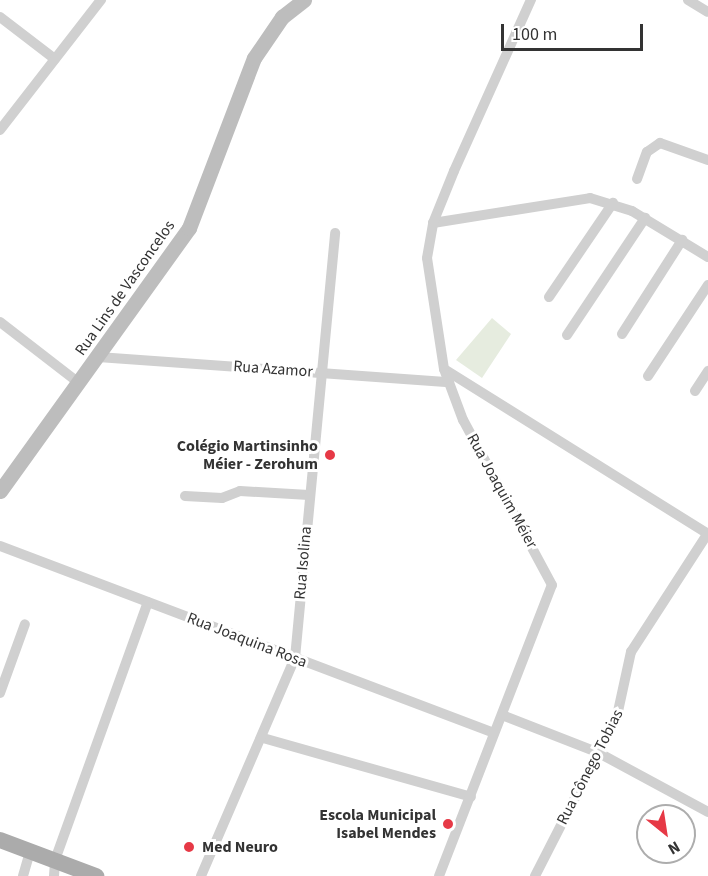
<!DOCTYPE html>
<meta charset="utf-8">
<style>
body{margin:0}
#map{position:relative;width:708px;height:876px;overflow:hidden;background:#fff;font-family:"Source Sans 3",sans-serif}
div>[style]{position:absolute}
.green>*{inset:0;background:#e6ecdf}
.street>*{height:10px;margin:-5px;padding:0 5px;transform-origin:5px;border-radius:5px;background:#d0d0d0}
.secondary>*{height:15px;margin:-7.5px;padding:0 7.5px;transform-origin:7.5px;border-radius:7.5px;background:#bdbdbd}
.primary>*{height:16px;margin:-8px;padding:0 8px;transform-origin:8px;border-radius:8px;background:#ababab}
.dots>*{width:16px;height:16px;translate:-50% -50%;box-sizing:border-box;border:3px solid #fff;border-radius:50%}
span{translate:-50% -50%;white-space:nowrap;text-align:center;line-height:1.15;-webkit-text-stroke:6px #fff;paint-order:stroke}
.street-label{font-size:16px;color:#333}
.poi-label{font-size:16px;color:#333;font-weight:700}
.right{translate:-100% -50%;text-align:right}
.left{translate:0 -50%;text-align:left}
.north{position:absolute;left:636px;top:804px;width:60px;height:60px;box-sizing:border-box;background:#fff;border:2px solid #adadad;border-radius:50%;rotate:150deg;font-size:16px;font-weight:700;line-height:24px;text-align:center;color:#333}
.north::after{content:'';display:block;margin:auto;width:21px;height:27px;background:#e63946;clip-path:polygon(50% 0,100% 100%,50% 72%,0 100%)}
.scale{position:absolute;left:501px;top:24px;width:142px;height:27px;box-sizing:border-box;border:3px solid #333;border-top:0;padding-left:8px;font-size:18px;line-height:21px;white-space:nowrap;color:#333;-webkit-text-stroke:4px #fff;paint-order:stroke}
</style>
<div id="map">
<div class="green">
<i style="clip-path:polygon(492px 318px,511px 334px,482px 378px,456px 360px)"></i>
</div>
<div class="street">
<i style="left:688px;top:0;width:23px;rotate:31deg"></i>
<i style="left:0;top:17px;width:69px;rotate:37.4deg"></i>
<i style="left:0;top:130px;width:165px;rotate:-52.2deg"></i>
<i style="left:637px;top:179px;width:29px;rotate:-70deg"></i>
<i style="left:647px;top:152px;width:16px;rotate:-35deg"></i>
<i style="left:660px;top:143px;width:51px;rotate:19.5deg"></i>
<i style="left:433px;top:223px;width:159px;rotate:-9deg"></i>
<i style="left:590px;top:198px;width:44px;rotate:17.2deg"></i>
<i style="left:632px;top:211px;width:89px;rotate:31.2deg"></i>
<i style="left:549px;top:297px;width:114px;rotate:-55.8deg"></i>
<i style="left:0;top:322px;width:100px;rotate:37.7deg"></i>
<i style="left:622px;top:334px;width:112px;rotate:-57.4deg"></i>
<i style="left:567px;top:335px;width:141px;rotate:-56.3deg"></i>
<i style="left:98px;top:357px;width:352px;rotate:4.1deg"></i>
<i style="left:444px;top:369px;width:311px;rotate:32deg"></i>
<i style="left:648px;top:376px;width:109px;rotate:-56.6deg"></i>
<i style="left:695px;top:391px;width:24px;rotate:-57deg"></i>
<i style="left:185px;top:496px;width:37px;rotate:3deg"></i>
<i style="left:222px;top:498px;width:19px;rotate:-21deg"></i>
<i style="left:240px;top:491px;width:69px;rotate:3.3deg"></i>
<i style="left:0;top:546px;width:528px;rotate:20.73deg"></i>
<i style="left:0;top:693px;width:73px;rotate:-70.1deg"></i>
<i style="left:502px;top:715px;width:102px;rotate:21.3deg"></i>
<i style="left:597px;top:752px;width:126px;rotate:28.4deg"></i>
<i style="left:263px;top:738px;width:216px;rotate:15.8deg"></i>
<i style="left:23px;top:876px;width:26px;rotate:-74deg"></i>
<i style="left:54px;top:876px;width:16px;rotate:-86deg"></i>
<i style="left:55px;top:860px;width:274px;rotate:-70.2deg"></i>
<i style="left:201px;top:876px;width:237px;rotate:-66.7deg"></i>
<i style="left:295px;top:658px;width:427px;rotate:-84.6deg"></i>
<i style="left:439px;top:876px;width:312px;rotate:-68.8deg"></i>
<i style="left:552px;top:585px;width:187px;rotate:-118.3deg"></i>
<i style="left:463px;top:420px;width:54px;rotate:-110.4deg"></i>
<i style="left:444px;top:369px;width:112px;rotate:-98.7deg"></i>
<i style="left:427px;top:258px;width:36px;rotate:-80deg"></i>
<i style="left:433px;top:223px;width:56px;rotate:-68deg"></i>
<i style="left:454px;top:171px;width:188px;rotate:-65.8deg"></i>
<i style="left:535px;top:876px;width:180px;rotate:-62.9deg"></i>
<i style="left:617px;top:716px;width:66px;rotate:-77.7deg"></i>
<i style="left:631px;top:652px;width:142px;rotate:-57.1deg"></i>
</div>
<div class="secondary">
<i style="left:0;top:491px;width:324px;rotate:-54.3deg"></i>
<i style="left:189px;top:228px;width:182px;rotate:-69.1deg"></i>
<i style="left:254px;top:58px;width:50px;rotate:-55.7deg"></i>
<i style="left:282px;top:17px;width:28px;rotate:-38deg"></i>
</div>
<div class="primary">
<i style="left:0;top:840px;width:103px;rotate:20.6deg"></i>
</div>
<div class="dots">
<i style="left:330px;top:455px;background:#e63946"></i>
<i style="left:448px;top:824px;background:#e63946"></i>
<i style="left:189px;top:847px;background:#e63946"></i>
</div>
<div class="street-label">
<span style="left:125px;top:288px;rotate:-55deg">Rua Lins de Vasconcelos</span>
<span style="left:273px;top:369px;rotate:4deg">Rua Azamor</span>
<span style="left:502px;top:491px;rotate:61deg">Rua Joaquim Méier</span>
<span style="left:303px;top:563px;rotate:-85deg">Rua Isolina</span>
<span style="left:247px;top:640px;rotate:21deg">Rua Joaquina Rosa</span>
<span style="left:590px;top:767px;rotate:-63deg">Rua Cônego Tobias</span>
</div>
<div class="poi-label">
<span class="right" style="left:318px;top:455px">Colégio Martinsinho<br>Méier - Zerohum</span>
<span class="right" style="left:436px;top:824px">Escola Municipal<br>Isabel Mendes</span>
<span class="left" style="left:202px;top:847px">Med Neuro</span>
</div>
<div class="north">N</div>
<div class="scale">100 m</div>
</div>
